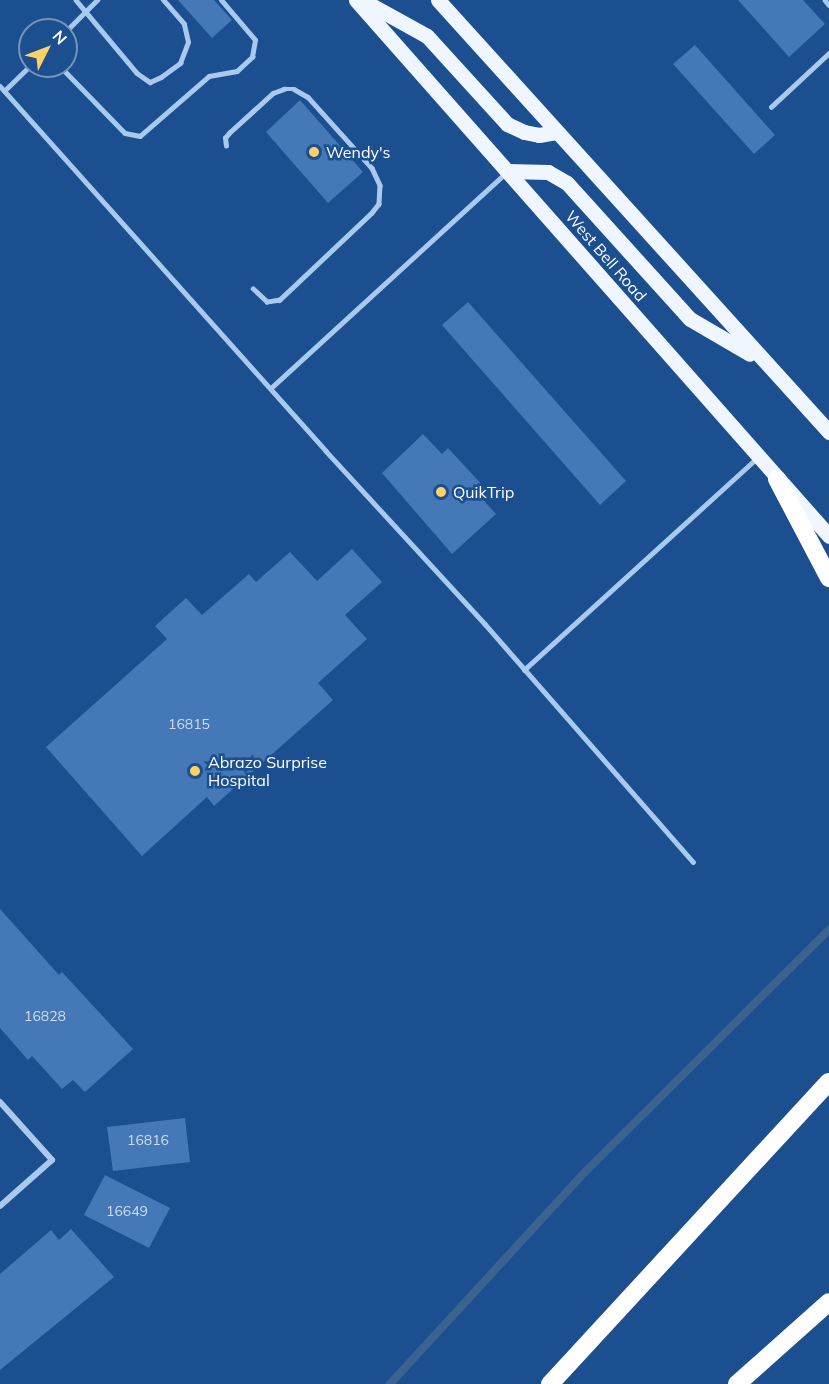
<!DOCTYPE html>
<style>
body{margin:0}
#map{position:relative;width:829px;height:1384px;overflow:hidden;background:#1b4f8f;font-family:Mulish,sans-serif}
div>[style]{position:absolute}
.stream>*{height:8px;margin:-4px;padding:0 4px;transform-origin:4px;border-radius:4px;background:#3c6290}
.building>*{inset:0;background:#4478b7}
.lane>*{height:4.5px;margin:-2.25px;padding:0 2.25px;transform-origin:2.25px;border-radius:2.25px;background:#a9c9ee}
.street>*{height:6px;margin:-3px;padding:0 3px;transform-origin:3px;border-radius:3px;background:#a9c9ee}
.primary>*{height:15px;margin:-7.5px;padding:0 7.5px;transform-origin:7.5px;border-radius:7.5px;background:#f0f6ff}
.highway>*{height:18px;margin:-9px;padding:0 9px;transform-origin:9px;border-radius:9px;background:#fff}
.dots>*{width:16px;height:16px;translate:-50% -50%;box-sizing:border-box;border:3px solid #1b4f8f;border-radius:50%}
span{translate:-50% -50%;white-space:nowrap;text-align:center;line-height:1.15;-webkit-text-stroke:5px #1b4f8f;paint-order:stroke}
.number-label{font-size:14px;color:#d0dded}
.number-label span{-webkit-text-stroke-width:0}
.poi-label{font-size:16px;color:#fff}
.left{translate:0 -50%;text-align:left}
.street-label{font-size:16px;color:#fff}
.north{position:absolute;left:18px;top:18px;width:60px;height:60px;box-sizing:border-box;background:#1b4f8f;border:2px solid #7695bc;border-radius:50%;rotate:48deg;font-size:16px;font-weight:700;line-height:24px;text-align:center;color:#fff}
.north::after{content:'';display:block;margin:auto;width:21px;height:27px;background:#ffd166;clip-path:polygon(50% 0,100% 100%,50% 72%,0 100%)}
</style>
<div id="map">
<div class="stream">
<i style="left:390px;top:1384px;width:291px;rotate:-47.4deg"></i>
<i style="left:587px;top:1170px;width:341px;rotate:-44.8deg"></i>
</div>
<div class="building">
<i style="clip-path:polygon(178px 0,214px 0,232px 20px,212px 38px)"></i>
<i style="clip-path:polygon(738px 0,803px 0,825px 24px,789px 57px)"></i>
<i style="clip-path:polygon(695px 45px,775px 135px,754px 154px,673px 64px)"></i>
<i style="clip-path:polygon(300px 100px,363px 172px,328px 203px,266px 132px)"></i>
<i style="clip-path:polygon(468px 302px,626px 481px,600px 505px,442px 325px)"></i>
<i style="clip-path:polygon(423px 434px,442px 454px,448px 448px,486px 489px,479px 495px,496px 514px,452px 554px,382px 473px)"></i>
<i style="clip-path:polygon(352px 549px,382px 582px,345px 615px,367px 639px,318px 683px,333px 700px,214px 806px,207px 797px,142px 856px,46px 747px,167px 639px,155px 626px,186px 598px,202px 615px,249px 574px,256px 582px,290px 552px,317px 581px)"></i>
<i style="clip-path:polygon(0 909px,59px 975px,62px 972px,133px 1049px,85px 1092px,73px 1080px,62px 1089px,32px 1056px,28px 1060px,0 1028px)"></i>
<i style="clip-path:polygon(185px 1118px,190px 1162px,113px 1171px,107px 1127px)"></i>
<i style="clip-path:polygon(105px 1175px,170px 1208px,149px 1248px,84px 1215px)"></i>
<i style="clip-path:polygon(71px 1229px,114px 1277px,0 1370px,0 1274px,51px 1230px,59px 1240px)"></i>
</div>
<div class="lane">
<i style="left:76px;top:0;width:95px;rotate:50.1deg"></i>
<i style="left:137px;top:73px;width:16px;rotate:35deg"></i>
<i style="left:150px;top:82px;width:12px;rotate:-24deg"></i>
<i style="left:161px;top:77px;width:24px;rotate:-36deg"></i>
<i style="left:180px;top:63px;width:22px;rotate:-69deg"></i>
<i style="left:188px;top:42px;width:18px;rotate:-103deg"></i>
<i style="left:184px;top:24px;width:32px;rotate:-131deg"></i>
<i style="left:825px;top:0;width:6px;rotate:51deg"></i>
<i style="left:66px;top:31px;width:44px;rotate:-45deg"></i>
<i style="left:60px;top:66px;width:93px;rotate:45.9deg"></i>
<i style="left:125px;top:133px;width:15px;rotate:11deg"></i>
<i style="left:140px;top:136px;width:91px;rotate:-41deg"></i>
<i style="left:209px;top:76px;width:28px;rotate:-10deg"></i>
<i style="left:237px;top:71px;width:21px;rotate:-43deg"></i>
<i style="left:252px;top:57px;width:17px;rotate:-80deg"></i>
<i style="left:255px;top:40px;width:52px;rotate:-130.4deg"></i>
<i style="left:0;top:86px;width:489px;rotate:48.2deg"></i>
<i style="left:326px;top:451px;width:235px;rotate:47.4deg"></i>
<i style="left:485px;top:624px;width:316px;rotate:48.8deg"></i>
<i style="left:4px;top:91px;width:36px;rotate:-44deg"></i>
<i style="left:771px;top:107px;width:79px;rotate:-43deg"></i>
<i style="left:226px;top:146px;width:8px;rotate:-97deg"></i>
<i style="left:225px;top:138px;width:6px;rotate:-51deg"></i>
<i style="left:229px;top:133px;width:59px;rotate:-42.3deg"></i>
<i style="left:273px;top:93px;width:12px;rotate:-20deg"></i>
<i style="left:284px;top:89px;width:10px"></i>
<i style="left:294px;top:89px;width:16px;rotate:30deg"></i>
<i style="left:308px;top:97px;width:96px;rotate:48deg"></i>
<i style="left:372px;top:168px;width:19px;rotate:65deg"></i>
<i style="left:380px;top:185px;width:19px;rotate:93deg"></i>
<i style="left:379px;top:204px;width:11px;rotate:128deg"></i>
<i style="left:372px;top:213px;width:127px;rotate:136.6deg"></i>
<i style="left:280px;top:300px;width:13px;rotate:171deg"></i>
<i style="left:267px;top:302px;width:19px;rotate:-137deg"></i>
<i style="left:271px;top:388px;width:319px;rotate:-42.5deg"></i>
<i style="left:524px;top:670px;width:314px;rotate:-42.3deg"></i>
</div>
<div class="street">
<i style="left:0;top:1102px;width:78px;rotate:48.1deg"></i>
<i style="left:52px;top:1160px;width:69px;rotate:138.5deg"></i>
</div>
<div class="primary">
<i style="left:356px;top:0;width:715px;rotate:48.57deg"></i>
<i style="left:362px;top:0;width:74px;rotate:29deg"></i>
<i style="left:427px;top:36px;width:119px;rotate:47.7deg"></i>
<i style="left:507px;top:124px;width:19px;rotate:25deg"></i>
<i style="left:524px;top:132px;width:15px;rotate:11deg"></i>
<i style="left:539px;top:135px;width:17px;rotate:-10deg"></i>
<i style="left:438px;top:0;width:583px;rotate:47.85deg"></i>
<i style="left:508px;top:171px;width:40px;rotate:1.4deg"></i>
<i style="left:548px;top:172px;width:22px;rotate:30deg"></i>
<i style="left:567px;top:183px;width:183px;rotate:47.9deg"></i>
<i style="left:690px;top:319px;width:69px;rotate:30.3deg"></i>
</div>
<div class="highway">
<i style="left:777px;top:479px;width:112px;rotate:62.3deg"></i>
<i style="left:550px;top:1384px;width:411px;rotate:-47.3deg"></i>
<i style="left:737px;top:1384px;width:123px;rotate:-41.7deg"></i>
</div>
<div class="dots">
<i style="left:314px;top:152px;background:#ffd166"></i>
<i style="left:441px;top:492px;background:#ffd166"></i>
<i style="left:195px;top:771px;background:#ffd166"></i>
</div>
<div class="number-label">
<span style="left:189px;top:724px">16815</span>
<span style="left:45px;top:1016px">16828</span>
<span style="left:148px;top:1140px">16816</span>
<span style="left:127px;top:1211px">16649</span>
</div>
<div class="poi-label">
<span class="left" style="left:326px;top:152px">Wendy's</span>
<span class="left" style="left:453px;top:492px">QuikTrip</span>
<span class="left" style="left:208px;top:771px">Abrazo Surprise<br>Hospital</span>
</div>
<div class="street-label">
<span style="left:606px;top:256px;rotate:49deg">West Bell Road</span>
</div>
<div class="north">N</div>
</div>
